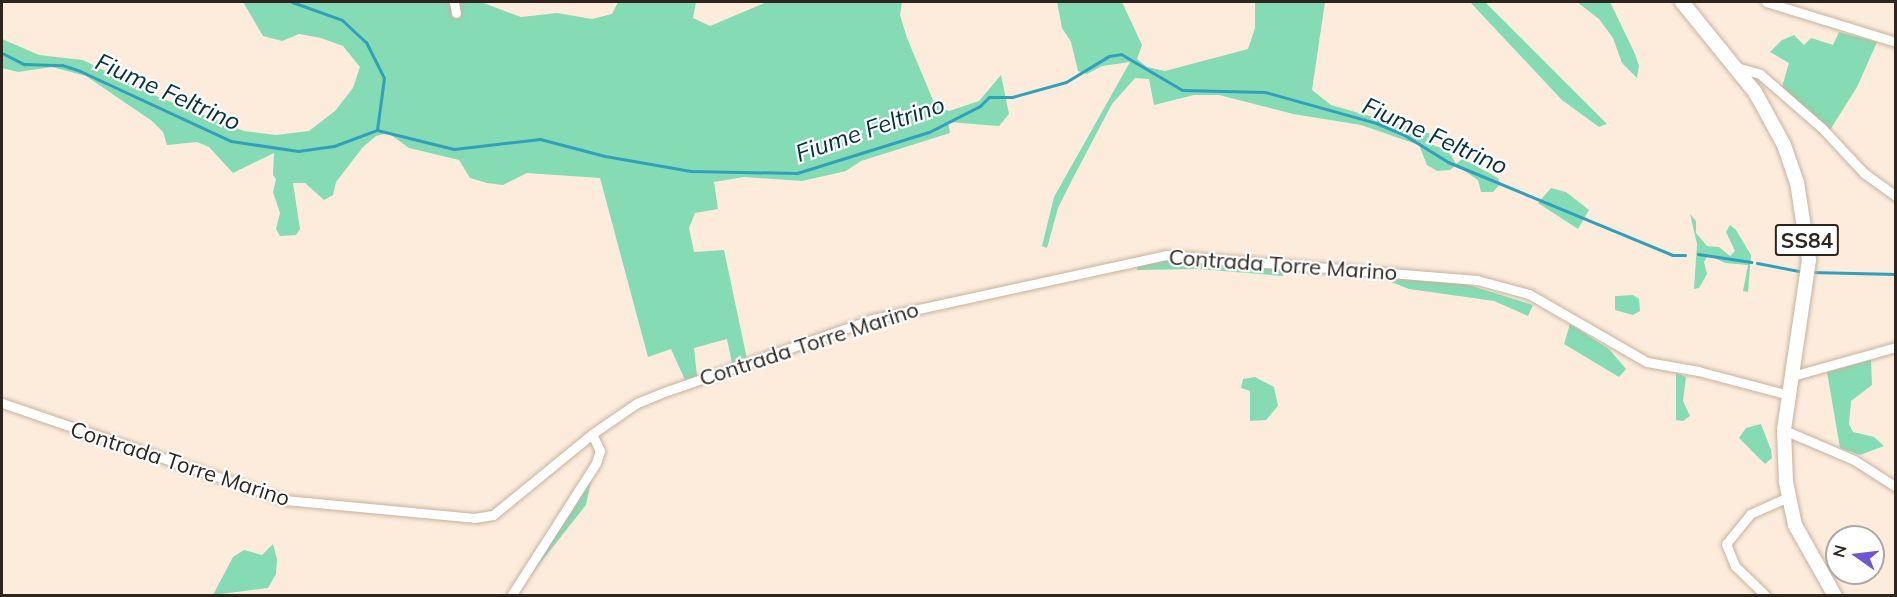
<!DOCTYPE html>
<style>
body{margin:0}
#map{position:relative;width:1897px;height:597px;overflow:hidden;background:#fdecdc;font-family:Mulish,sans-serif}
div>[style]{position:absolute}
.green>*{inset:0;background:#85dbb3}
.stream>*{height:3px;margin:-1.5px;padding:0 1.5px;transform-origin:1.5px;border-radius:1.5px;background:#30a0bd}
.roads{filter:drop-shadow(0 0 2px #c5b29e) drop-shadow(0 0 2px #c5b29e)}
.minor>*{height:9px;margin:-4.5px;padding:0 4.5px;transform-origin:4.5px;border-radius:4.5px;background:#fff}
.primary>*{height:14px;margin:-7px;padding:0 7px;transform-origin:7px;border-radius:7px;background:#fff}
span{translate:-50% -50%;white-space:nowrap;text-align:center;line-height:1.15;-webkit-text-stroke:4.5px #fff;paint-order:stroke}
.shield-label span{padding:2px 4px;background:#fff;border:2px solid;border-radius:4px;-webkit-text-stroke-width:0}
.shield-label{font-size:21px;color:#2e261e;font-weight:700}
.street-label{font-size:22px;color:#2e261e}
.water-label{font-size:24px;color:#00313d;font-style:italic}
.frame{position:absolute;inset:0;border:3px solid #2e261e;pointer-events:none}
.north{position:absolute;left:1825px;top:525px;width:60px;height:60px;box-sizing:border-box;background:#fff;border:2px solid #aba8a5;border-radius:50%;rotate:284deg;font-size:16px;font-weight:700;line-height:24px;text-align:center;color:#2e261e}
.north::after{content:'';display:block;margin:auto;width:21px;height:27px;background:#6f57d1;clip-path:polygon(50% 0,100% 100%,50% 72%,0 100%)}
</style>
<div id="map">
<div class="green">
<i style="clip-path:polygon(243px 2px,481px 2px,521px 17px,557px 13px,592px 19px,612px 14px,618px 2px,696px 2px,693px 18px,710px 26px,767px 2px,902px 2px,900px 15px,907px 38px,935px 105px,949px 111px,979px 101px,1001px 75px,1009px 114px,999px 126px,948px 122px,950px 133px,861px 161px,846px 171px,802px 181px,744px 177px,714px 182px,718px 209px,695px 213px,689px 228px,694px 252px,724px 250px,747px 359px,732px 363px,727px 339px,694px 348px,697px 376px,685px 380px,671px 349px,648px 357px,600px 178px,527px 173px,503px 185px,487px 183px,470px 178px,459px 160px,409px 148px,388px 133px,376px 136px,363px 147px,336px 182px,333px 195px,324px 200px,305px 183px,293px 183px,300px 229px,296px 235px,280px 236px,276px 229px,280px 213px,273px 192px,276px 179px,273px 175px,274px 153px,233px 173px,209px 147px,197px 142px,167px 145px,163px 132px,152px 121px,86px 76px,52px 67px,18px 72px,2px 68px,2px 39px,39px 55px,83px 60px,151px 94px,244px 131px,276px 135px,309px 131px,335px 111px,353px 88px,360px 67px,343px 46px,321px 38px,299px 34px,282px 41px,263px 36px)"></i>
<i style="clip-path:polygon(1057px 2px,1122px 2px,1142px 45px,1137px 59px,1147px 67px,1165px 71px,1248px 49px,1255px 28px,1255px 2px,1325px 2px,1312px 90px,1331px 105px,1429px 133px,1430px 144px,1449px 151px,1456px 164px,1462px 159px,1467px 161px,1498px 178px,1500px 184px,1493px 192px,1481px 192px,1478px 180px,1456px 165px,1450px 170px,1437px 171px,1427px 165px,1419px 145px,1361px 125px,1293px 114px,1219px 95px,1194px 95px,1154px 105px,1149px 79px,1135px 78px,1112px 104px,1073px 178px,1058px 208px,1047px 248px,1042px 246px,1054px 197px,1130px 62px,1102px 66px,1087px 74px,1078px 71px,1071px 42px,1062px 28px)"></i>
<i style="clip-path:polygon(1470px 2px,1485px 2px,1607px 124px,1599px 127px,1562px 100px)"></i>
<i style="clip-path:polygon(1577px 2px,1610px 2px,1635px 54px,1639px 66px,1637px 78px,1622px 63px,1613px 38px,1599px 19px)"></i>
<i style="clip-path:polygon(1839px 32px,1877px 42px,1857px 87px,1830px 130px,1782px 87px,1789px 63px,1770px 52px,1782px 40px,1794px 35px,1804px 45px,1811px 38px,1833px 45px)"></i>
<i style="clip-path:polygon(1551px 188px,1566px 192px,1589px 210px,1578px 229px,1538px 203px)"></i>
<i style="clip-path:polygon(1690px 214px,1696px 221px,1696px 233px,1707px 246px,1719px 247px,1730px 256px,1735px 251px,1726px 232px,1730px 225px,1736px 230px,1751px 255px,1748px 292px,1743px 291px,1748px 265px,1725px 263px,1708px 255px,1704px 262px,1707px 274px,1699px 288px,1694px 289px,1697px 244px)"></i>
<i style="clip-path:polygon(1168px 259px,1281px 266px,1283px 276px,1197px 269px,1137px 270px,1138px 263px)"></i>
<i style="clip-path:polygon(1376px 276px,1459px 282px,1533px 305px,1528px 316px,1494px 301px,1409px 289px)"></i>
<i style="clip-path:polygon(1633px 295px,1639px 299px,1640px 311px,1633px 315px,1615px 310px,1615px 296px)"></i>
<i style="clip-path:polygon(1570px 324px,1609px 349px,1626px 369px,1619px 377px,1564px 344px)"></i>
<i style="clip-path:polygon(1871px 360px,1872px 385px,1851px 401px,1849px 424px,1853px 432px,1874px 437px,1884px 446px,1860px 455px,1840px 448px,1827px 372px)"></i>
<i style="clip-path:polygon(1676px 373px,1686px 377px,1683px 401px,1690px 416px,1683px 421px,1676px 420px)"></i>
<i style="clip-path:polygon(1255px 377px,1274px 387px,1278px 406px,1266px 420px,1250px 421px,1250px 391px,1241px 388px,1243px 379px)"></i>
<i style="clip-path:polygon(1761px 424px,1771px 450px,1772px 458px,1765px 464px,1739px 438px,1746px 428px)"></i>
<i style="clip-path:polygon(593px 472px,586px 505px,514px 596px)"></i>
<i style="clip-path:polygon(273px 544px,277px 559px,276px 574px,268px 588px,213px 595px,233px 557px,244px 550px,262px 555px)"></i>
</div>
<div class="stream">
<i style="left:292px;top:2px;width:53px;rotate:19.8deg"></i>
<i style="left:342px;top:20px;width:33px;rotate:43deg"></i>
<i style="left:366px;top:42px;width:40px;rotate:63.4deg"></i>
<i style="left:384px;top:78px;width:52px;rotate:97.7deg"></i>
<i style="left:2px;top:53px;width:25px;rotate:27deg"></i>
<i style="left:24px;top:64px;width:38px;rotate:2deg"></i>
<i style="left:62px;top:65px;width:19px;rotate:18deg"></i>
<i style="left:80px;top:71px;width:166px;rotate:24.9deg"></i>
<i style="left:231px;top:141px;width:68px;rotate:8.5deg"></i>
<i style="left:298px;top:151px;width:36px;rotate:-8deg"></i>
<i style="left:334px;top:146px;width:46px;rotate:-20.4deg"></i>
<i style="left:377px;top:130px;width:79px;rotate:13.9deg"></i>
<i style="left:454px;top:149px;width:87px;rotate:-6.6deg"></i>
<i style="left:540px;top:139px;width:67px;rotate:14.7deg"></i>
<i style="left:605px;top:156px;width:87px;rotate:9.9deg"></i>
<i style="left:691px;top:171px;width:106px;rotate:1.1deg"></i>
<i style="left:797px;top:173px;width:138px;rotate:-17.3deg"></i>
<i style="left:929px;top:132px;width:57px;rotate:-27deg"></i>
<i style="left:980px;top:106px;width:13px;rotate:-45deg"></i>
<i style="left:989px;top:97px;width:23px"></i>
<i style="left:1012px;top:97px;width:56px;rotate:-15.5deg"></i>
<i style="left:1066px;top:82px;width:50px;rotate:-31.2deg"></i>
<i style="left:1109px;top:56px;width:12px;rotate:-9deg"></i>
<i style="left:1121px;top:54px;width:71px;rotate:30.5deg"></i>
<i style="left:1182px;top:90px;width:83px;rotate:1.4deg"></i>
<i style="left:1265px;top:92px;width:115px;rotate:15.6deg"></i>
<i style="left:1376px;top:123px;width:33px;rotate:23deg"></i>
<i style="left:1406px;top:136px;width:49px;rotate:31.8deg"></i>
<i style="left:1448px;top:162px;width:243px;rotate:22.5deg"></i>
<i style="left:1673px;top:255px;width:12px"></i>
<i style="left:1698px;top:254px;width:54px;rotate:8.6deg"></i>
<i style="left:1757px;top:263px;width:48px;rotate:10.8deg"></i>
<i style="left:1810px;top:272px;width:86px;rotate:1.3deg"></i>
</div>
<div class="roads">
<div class="minor">
<i style="left:454px;top:2px;width:11px;rotate:80deg"></i>
<i style="left:1766px;top:2px;width:136px;rotate:17.1deg"></i>
<i style="left:1736px;top:67px;width:25px;rotate:16deg"></i>
<i style="left:1760px;top:74px;width:82px;rotate:41.1deg"></i>
<i style="left:1822px;top:128px;width:62px;rotate:47deg"></i>
<i style="left:1864px;top:173px;width:39px;rotate:36deg"></i>
<i style="left:1792px;top:376px;width:108px;rotate:-15.6deg"></i>
<i style="left:2px;top:403px;width:299px;rotate:18.9deg"></i>
<i style="left:285px;top:500px;width:190px;rotate:5.4deg"></i>
<i style="left:474px;top:518px;width:19px;rotate:-9deg"></i>
<i style="left:493px;top:515px;width:128px;rotate:-39.3deg"></i>
<i style="left:592px;top:434px;width:55px;rotate:-34.6deg"></i>
<i style="left:637px;top:403px;width:35px;rotate:-22deg"></i>
<i style="left:670px;top:390px;width:215px;rotate:-19.3deg"></i>
<i style="left:873px;top:319px;width:300px;rotate:-12.3deg"></i>
<i style="left:1166px;top:255px;width:312px;rotate:4.6deg"></i>
<i style="left:1477px;top:280px;width:54px;rotate:15.1deg"></i>
<i style="left:1529px;top:294px;width:136px;rotate:30deg"></i>
<i style="left:1647px;top:362px;width:52px;rotate:10deg"></i>
<i style="left:1698px;top:371px;width:94px;rotate:14.8deg"></i>
<i style="left:1784px;top:430px;width:76px;rotate:23.2deg"></i>
<i style="left:1854px;top:460px;width:50px;rotate:32.7deg"></i>
<i style="left:511px;top:596px;width:158px;rotate:-57.4deg"></i>
<i style="left:596px;top:463px;width:13px;rotate:-72deg"></i>
<i style="left:600px;top:451px;width:19px;rotate:-115deg"></i>
<i style="left:1766px;top:596px;width:43px;rotate:-135.9deg"></i>
<i style="left:1735px;top:566px;width:24px;rotate:-112deg"></i>
<i style="left:1726px;top:544px;width:38px;rotate:-51deg"></i>
<i style="left:1750px;top:514px;width:42px;rotate:-24.1deg"></i>
</div>
<div class="primary">
<i style="left:1682px;top:2px;width:116px;rotate:51deg"></i>
<i style="left:1755px;top:92px;width:60px;rotate:61.3deg"></i>
<i style="left:1784px;top:145px;width:39px;rotate:71deg"></i>
<i style="left:1797px;top:182px;width:79px;rotate:81.3deg"></i>
<i style="left:1809px;top:260px;width:172px;rotate:98.4deg"></i>
<i style="left:1784px;top:430px;width:52px;rotate:87.8deg"></i>
<i style="left:1786px;top:482px;width:44px;rotate:78.2deg"></i>
<i style="left:1795px;top:525px;width:81px;rotate:60.6deg"></i>
</div>
</div>
<div class="shield-label">
<span style="left:1807px;top:240px">SS84</span>
</div>
<div class="street-label">
<span style="left:1283px;top:265px;rotate:4deg">Contrada Torre Marino</span>
<span style="left:809px;top:344px;rotate:-18deg">Contrada Torre Marino</span>
<span style="left:180px;top:464px;rotate:18deg">Contrada Torre Marino</span>
</div>
<div class="water-label">
<span style="left:168px;top:92px;rotate:24deg">Fiume Feltrino</span>
<span style="left:870px;top:129px;rotate:-19deg">Fiume Feltrino</span>
<span style="left:1435px;top:136px;rotate:24deg">Fiume Feltrino</span>
</div>
<div class="frame"></div>
<div class="north">N</div>
</div>
